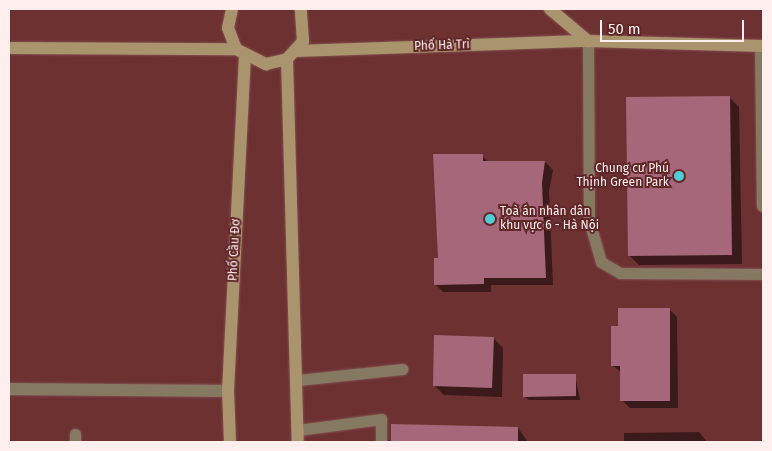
<!DOCTYPE html>
<meta charset="utf-8">
<style>
body{margin:0}
#map{position:relative;width:772px;height:451px;overflow:hidden;background:#6d3132;font-family:"Fira Sans",sans-serif}
div>[style]{position:absolute}
.shadow>*{inset:0;background:#0007}
.building>*{inset:0;background:#a7677a}
.roads{filter:drop-shadow(0 0 1px #844f50) drop-shadow(0 0 1px #844f50)}
.lane>*{height:11px;margin:-5.5px;padding:0 5.5px;transform-origin:5.5px;border-radius:5.5px;background:#867961}
.street>*{height:12px;margin:-6px;padding:0 6px;transform-origin:6px;border-radius:6px;background:#867961}
.secondary>*{height:12px;margin:-6px;padding:0 6px;transform-origin:6px;border-radius:6px;background:#aa946e}
.dots>*{width:14px;height:14px;translate:-50% -50%;box-sizing:border-box;border:2px solid #612728;border-radius:50%}
span{translate:-50% -50%;white-space:nowrap;text-align:center;line-height:1.15;-webkit-text-stroke:4px #612728;paint-order:stroke}
.street-label{font-size:12px;color:#feefee}
.poi-label{font-size:12px;color:#feefee}
.right{translate:-100% -50%;text-align:right}
.left{translate:0 -50%;text-align:left}
.frame{position:absolute;inset:0;border:10px solid #feefee;pointer-events:none}
.scale{position:absolute;left:600px;top:20px;width:144px;height:22px;box-sizing:border-box;border:2px solid #feefee;border-top:0;padding-left:6px;font-size:15px;line-height:18px;white-space:nowrap;color:#feefee;-webkit-text-stroke:4px #612728;paint-order:stroke}
</style>
<div id="map">
<div class="shadow">
<i style="clip-path:polygon(729px 97px,739px 107px,742px 264px,639px 265px,629px 255px)"></i>
<i style="clip-path:polygon(482px 156px,489px 162px,545px 162px,553px 170px,549px 191px,553px 285px,491px 285px,491px 292px,443px 292px,435px 284px,439px 260px)"></i>
<i style="clip-path:polygon(669px 309px,677px 317px,678px 408px,630px 408px,622px 400px,622px 373px,612px 365px,619px 327px)"></i>
<i style="clip-path:polygon(493px 338px,503px 348px,502px 397px,444px 395px,434px 385px)"></i>
<i style="clip-path:polygon(575px 375px,580px 400px,529px 400px,524px 396px)"></i>
<i style="clip-path:polygon(392px 425px,518px 428px,528px 442px,392px 442px)"></i>
<i style="clip-path:polygon(699px 432px,707px 442px,624px 442px,624px 433px)"></i>
</div>
<div class="building">
<i style="clip-path:polygon(730px 96px,732px 255px,628px 256px,626px 97px)"></i>
<i style="clip-path:polygon(433px 154px,483px 154px,483px 161px,545px 161px,542px 183px,546px 278px,484px 278px,484px 284px,434px 285px,434px 258px,438px 258px)"></i>
<i style="clip-path:polygon(618px 308px,670px 308px,670px 401px,620px 401px,620px 366px,611px 366px,611px 326px,618px 326px)"></i>
<i style="clip-path:polygon(434px 335px,494px 337px,492px 388px,433px 386px)"></i>
<i style="clip-path:polygon(523px 374px,576px 374px,576px 396px,523px 397px)"></i>
<i style="clip-path:polygon(391px 424px,518px 427px,518px 442px,391px 442px)"></i>
</div>
<div class="roads">
<div class="lane">
<i style="left:588px;top:41px;width:179px;rotate:89.7deg"></i>
<i style="left:589px;top:220px;width:44px;rotate:74.1deg"></i>
<i style="left:601px;top:262px;width:22px;rotate:30deg"></i>
<i style="left:620px;top:273px;width:143px;rotate:0.4deg"></i>
<i style="left:298px;top:380px;width:105px;rotate:-6deg"></i>
<i style="left:298px;top:430px;width:84px;rotate:-7.5deg"></i>
<i style="left:381px;top:419px;width:23px;rotate:90deg"></i>
<i style="left:75px;top:442px;width:8px;rotate:-90deg"></i>
</div>
<div class="street">
<i style="left:761px;top:46px;width:160px;rotate:89.3deg"></i>
<i style="left:9px;top:389px;width:219px;rotate:0.5deg"></i>
</div>
<div class="secondary">
<i style="left:232px;top:9px;width:19px;rotate:102deg"></i>
<i style="left:228px;top:28px;width:22px;rotate:69deg"></i>
<i style="left:236px;top:49px;width:34px;rotate:27deg"></i>
<i style="left:266px;top:64px;width:22px;rotate:-13deg"></i>
<i style="left:287px;top:59px;width:24px;rotate:-48deg"></i>
<i style="left:303px;top:41px;width:32px;rotate:-94deg"></i>
<i style="left:550px;top:9px;width:50px;rotate:40.1deg"></i>
<i style="left:9px;top:48px;width:227px;rotate:0.3deg"></i>
<i style="left:296px;top:51px;width:292px;rotate:-2deg"></i>
<i style="left:588px;top:41px;width:175px;rotate:1.6deg"></i>
<i style="left:287px;top:59px;width:383px;rotate:88.4deg"></i>
<i style="left:230px;top:442px;width:51px;rotate:-92.2deg"></i>
<i style="left:228px;top:391px;width:334px;rotate:-87.1deg"></i>
</div>
</div>
<div class="dots">
<i style="left:679px;top:176px;background:#51ccd4"></i>
<i style="left:490px;top:219px;background:#51ccd4"></i>
</div>
<div class="street-label">
<span style="left:442px;top:46px;rotate:-2deg">Phố Hà Trì</span>
<span style="left:235px;top:250px;rotate:-87deg">Phố Cầu Đơ</span>
</div>
<div class="poi-label">
<span class="right" style="left:669px;top:176px">Chung cư Phú<br>Thịnh Green Park</span>
<span class="left" style="left:500px;top:219px">Toà án nhân dân<br>khu vực 6 - Hà Nội</span>
</div>
<div class="frame"></div>
<div class="scale">50 m</div>
</div>
